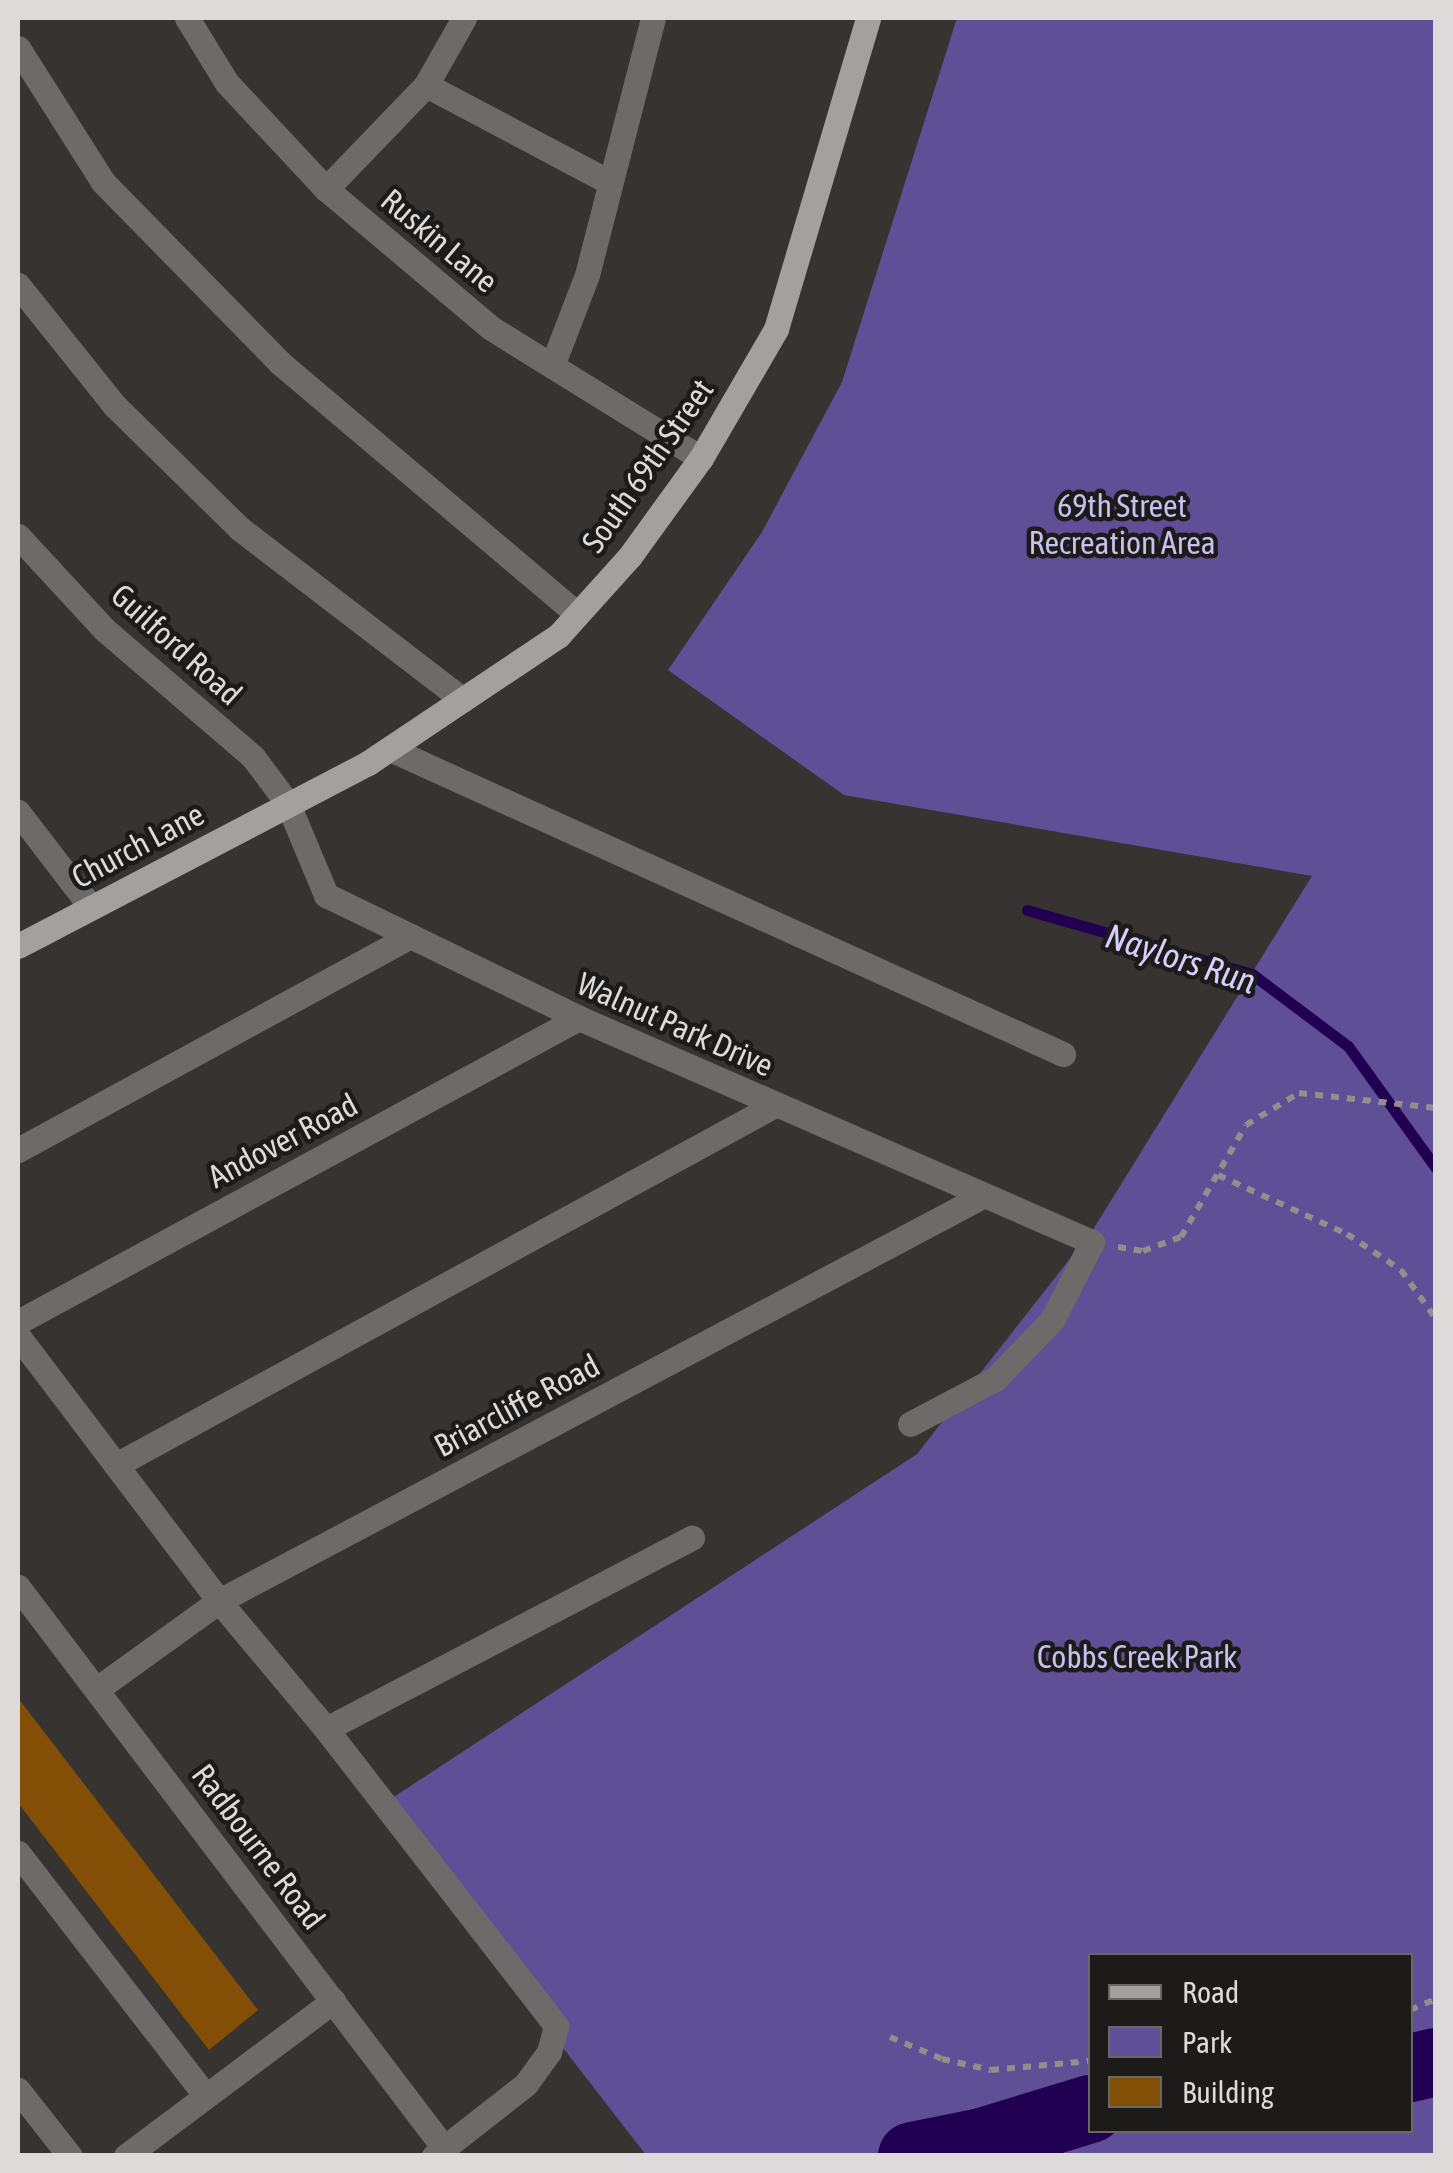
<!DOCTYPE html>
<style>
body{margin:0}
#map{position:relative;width:1453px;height:2173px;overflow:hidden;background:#363331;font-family:"Asap Condensed",sans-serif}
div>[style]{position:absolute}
.green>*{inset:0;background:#5f4f97}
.stream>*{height:11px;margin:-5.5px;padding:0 5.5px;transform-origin:5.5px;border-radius:5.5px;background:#210051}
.river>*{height:68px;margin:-34px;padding:0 34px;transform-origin:34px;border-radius:34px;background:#210051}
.building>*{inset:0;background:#834f06}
.path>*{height:6px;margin-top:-3px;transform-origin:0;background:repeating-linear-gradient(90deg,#918e8c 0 8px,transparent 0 16px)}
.minor>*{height:25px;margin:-12.5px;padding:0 12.5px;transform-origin:12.5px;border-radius:12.5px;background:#6c6b6a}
.major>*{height:25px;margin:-12.5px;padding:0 12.5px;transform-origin:12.5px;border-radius:12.5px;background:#a3a19e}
span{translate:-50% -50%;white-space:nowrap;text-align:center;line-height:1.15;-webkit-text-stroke:9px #1c1b1a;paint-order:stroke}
.street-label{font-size:32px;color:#dddbd9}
.park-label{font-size:32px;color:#c6c0ee}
.water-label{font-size:35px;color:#d6cffe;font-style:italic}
.frame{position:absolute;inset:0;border:20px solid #dddbd9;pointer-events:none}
.legend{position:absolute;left:1088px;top:1953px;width:325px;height:180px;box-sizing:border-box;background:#1c1b1a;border:2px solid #696866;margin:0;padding:12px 18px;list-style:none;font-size:30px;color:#dddbd9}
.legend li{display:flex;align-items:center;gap:20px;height:50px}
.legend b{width:50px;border:2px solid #696866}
</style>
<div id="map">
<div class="green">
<i style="clip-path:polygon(evenodd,957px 18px,1435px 18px,1435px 2155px,646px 2155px,377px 1808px,917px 1454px,1094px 1228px,1312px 876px,844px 795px,668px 670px,762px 532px,842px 382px,957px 18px,1090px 1956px,1410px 1956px,1410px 2130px,1090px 2130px,1090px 1956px)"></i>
</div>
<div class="stream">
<i style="left:1027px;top:910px;width:234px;rotate:15.9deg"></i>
<i style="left:1252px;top:974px;width:120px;rotate:36.9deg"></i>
<i style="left:1348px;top:1046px;width:150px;rotate:54.2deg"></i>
</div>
<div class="river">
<i style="left:1410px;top:2068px;width:27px;rotate:-13deg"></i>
<i style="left:912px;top:2156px;width:71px;rotate:-11.3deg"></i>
<i style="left:982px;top:2142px;width:113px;rotate:-17deg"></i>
</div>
<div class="building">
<i style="clip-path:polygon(18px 1698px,258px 2010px,209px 2050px,18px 1803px)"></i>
</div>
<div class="path">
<i style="left:1218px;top:1175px;width:142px;rotate:24.6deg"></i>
<i style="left:1347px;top:1234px;width:65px;rotate:33.7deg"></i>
<i style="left:1401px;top:1270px;width:60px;rotate:54.5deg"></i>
<i style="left:1118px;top:1247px;width:25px;rotate:9deg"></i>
<i style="left:1143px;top:1251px;width:40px;rotate:-20.2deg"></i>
<i style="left:1181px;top:1237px;width:129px;rotate:-59.9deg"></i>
<i style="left:1246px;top:1125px;width:62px;rotate:-31.1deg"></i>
<i style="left:1299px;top:1093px;width:138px;rotate:6.2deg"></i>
<i style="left:1410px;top:2010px;width:28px;rotate:-23deg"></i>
<i style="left:890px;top:2037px;width:56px;rotate:22.9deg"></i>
<i style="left:942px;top:2059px;width:50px;rotate:12.7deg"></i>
<i style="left:991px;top:2070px;width:99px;rotate:-5.2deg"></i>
<i style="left:1434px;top:2156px;width:2px;rotate:-27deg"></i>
</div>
<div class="minor">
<i style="left:187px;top:18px;width:76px;rotate:58.4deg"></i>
<i style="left:227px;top:83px;width:145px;rotate:47deg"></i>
<i style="left:326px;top:189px;width:216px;rotate:40.1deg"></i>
<i style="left:491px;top:328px;width:247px;rotate:31.8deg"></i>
<i style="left:18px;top:48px;width:159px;rotate:57.6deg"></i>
<i style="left:103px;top:182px;width:252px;rotate:45.6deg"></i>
<i style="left:279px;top:362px;width:390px;rotate:40.2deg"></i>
<i style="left:426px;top:85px;width:207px;rotate:27.9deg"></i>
<i style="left:326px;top:189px;width:144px;rotate:-46.1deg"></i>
<i style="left:426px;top:85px;width:77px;rotate:-60.4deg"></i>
<i style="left:18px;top:285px;width:155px;rotate:51.3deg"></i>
<i style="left:115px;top:406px;width:174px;rotate:44.5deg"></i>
<i style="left:239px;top:528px;width:282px;rotate:37.5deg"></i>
<i style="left:552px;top:366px;width:97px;rotate:-69deg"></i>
<i style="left:587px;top:275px;width:265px;rotate:-75.6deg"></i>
<i style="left:18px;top:536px;width:128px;rotate:47.2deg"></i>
<i style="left:105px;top:630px;width:195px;rotate:40.6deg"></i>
<i style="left:253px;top:757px;width:59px;rotate:53.3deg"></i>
<i style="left:288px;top:804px;width:99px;rotate:67.3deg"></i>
<i style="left:326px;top:895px;width:281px;rotate:25.9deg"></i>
<i style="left:579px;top:1018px;width:560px;rotate:23.59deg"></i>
<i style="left:1092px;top:1242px;width:88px;rotate:117.1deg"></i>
<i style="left:1052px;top:1320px;width:82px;rotate:134deg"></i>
<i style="left:995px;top:1379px;width:96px;rotate:152.1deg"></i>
<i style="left:390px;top:749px;width:739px;rotate:24.38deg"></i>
<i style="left:18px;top:812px;width:120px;rotate:52.5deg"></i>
<i style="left:18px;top:1150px;width:447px;rotate:-28.6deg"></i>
<i style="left:18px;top:1322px;width:638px;rotate:-28.45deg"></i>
<i style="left:18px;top:1336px;width:333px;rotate:52.8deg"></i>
<i style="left:219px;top:1601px;width:167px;rotate:50.1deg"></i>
<i style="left:326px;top:1729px;width:413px;rotate:-27.6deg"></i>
<i style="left:116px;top:1465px;width:749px;rotate:-28.65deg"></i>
<i style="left:18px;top:1587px;width:704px;rotate:52.79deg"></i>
<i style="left:97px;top:1689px;width:150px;rotate:-35.8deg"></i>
<i style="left:219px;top:1601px;width:860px;rotate:-27.94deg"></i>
<i style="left:326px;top:1729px;width:376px;rotate:52.2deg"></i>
<i style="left:556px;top:2026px;width:27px;rotate:105deg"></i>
<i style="left:549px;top:2052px;width:39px;rotate:126deg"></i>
<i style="left:526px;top:2084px;width:117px;rotate:142deg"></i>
<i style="left:18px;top:1853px;width:307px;rotate:52.3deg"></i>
<i style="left:18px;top:2090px;width:84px;rotate:51.8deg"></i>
<i style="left:126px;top:2156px;width:259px;rotate:-36.8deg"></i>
</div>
<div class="major">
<i style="left:18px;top:946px;width:395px;rotate:-27.6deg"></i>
<i style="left:368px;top:763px;width:229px;rotate:-33.8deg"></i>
<i style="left:558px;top:636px;width:108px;rotate:-48deg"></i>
<i style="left:630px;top:556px;width:121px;rotate:-54.1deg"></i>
<i style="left:701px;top:458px;width:149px;rotate:-59.8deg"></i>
<i style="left:776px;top:329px;width:324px;rotate:-73.5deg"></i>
</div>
<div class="street-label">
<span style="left:439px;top:241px;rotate:40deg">Ruskin Lane</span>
<span style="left:648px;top:466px;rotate:-55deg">South 69th Street</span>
<span style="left:176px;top:645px;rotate:42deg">Guilford Road</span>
<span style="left:138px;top:846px;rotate:-28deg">Church Lane</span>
<span style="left:675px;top:1025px;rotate:24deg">Walnut Park Drive</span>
<span style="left:283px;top:1141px;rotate:-28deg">Andover Road</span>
<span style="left:517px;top:1406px;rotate:-28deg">Briarcliffe Road</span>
<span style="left:258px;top:1847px;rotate:53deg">Radbourne Road</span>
</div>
<div class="park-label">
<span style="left:1122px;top:525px">69th Street<br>Recreation Area</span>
<span style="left:1137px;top:1657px">Cobbs Creek Park</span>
</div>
<div class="water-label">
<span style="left:1181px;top:958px;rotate:18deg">Naylors Run</span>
</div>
<div class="frame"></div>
<ul class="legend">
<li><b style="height:12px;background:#a3a19e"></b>Road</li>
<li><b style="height:28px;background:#5f4f97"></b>Park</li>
<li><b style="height:28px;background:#834f06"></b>Building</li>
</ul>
</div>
